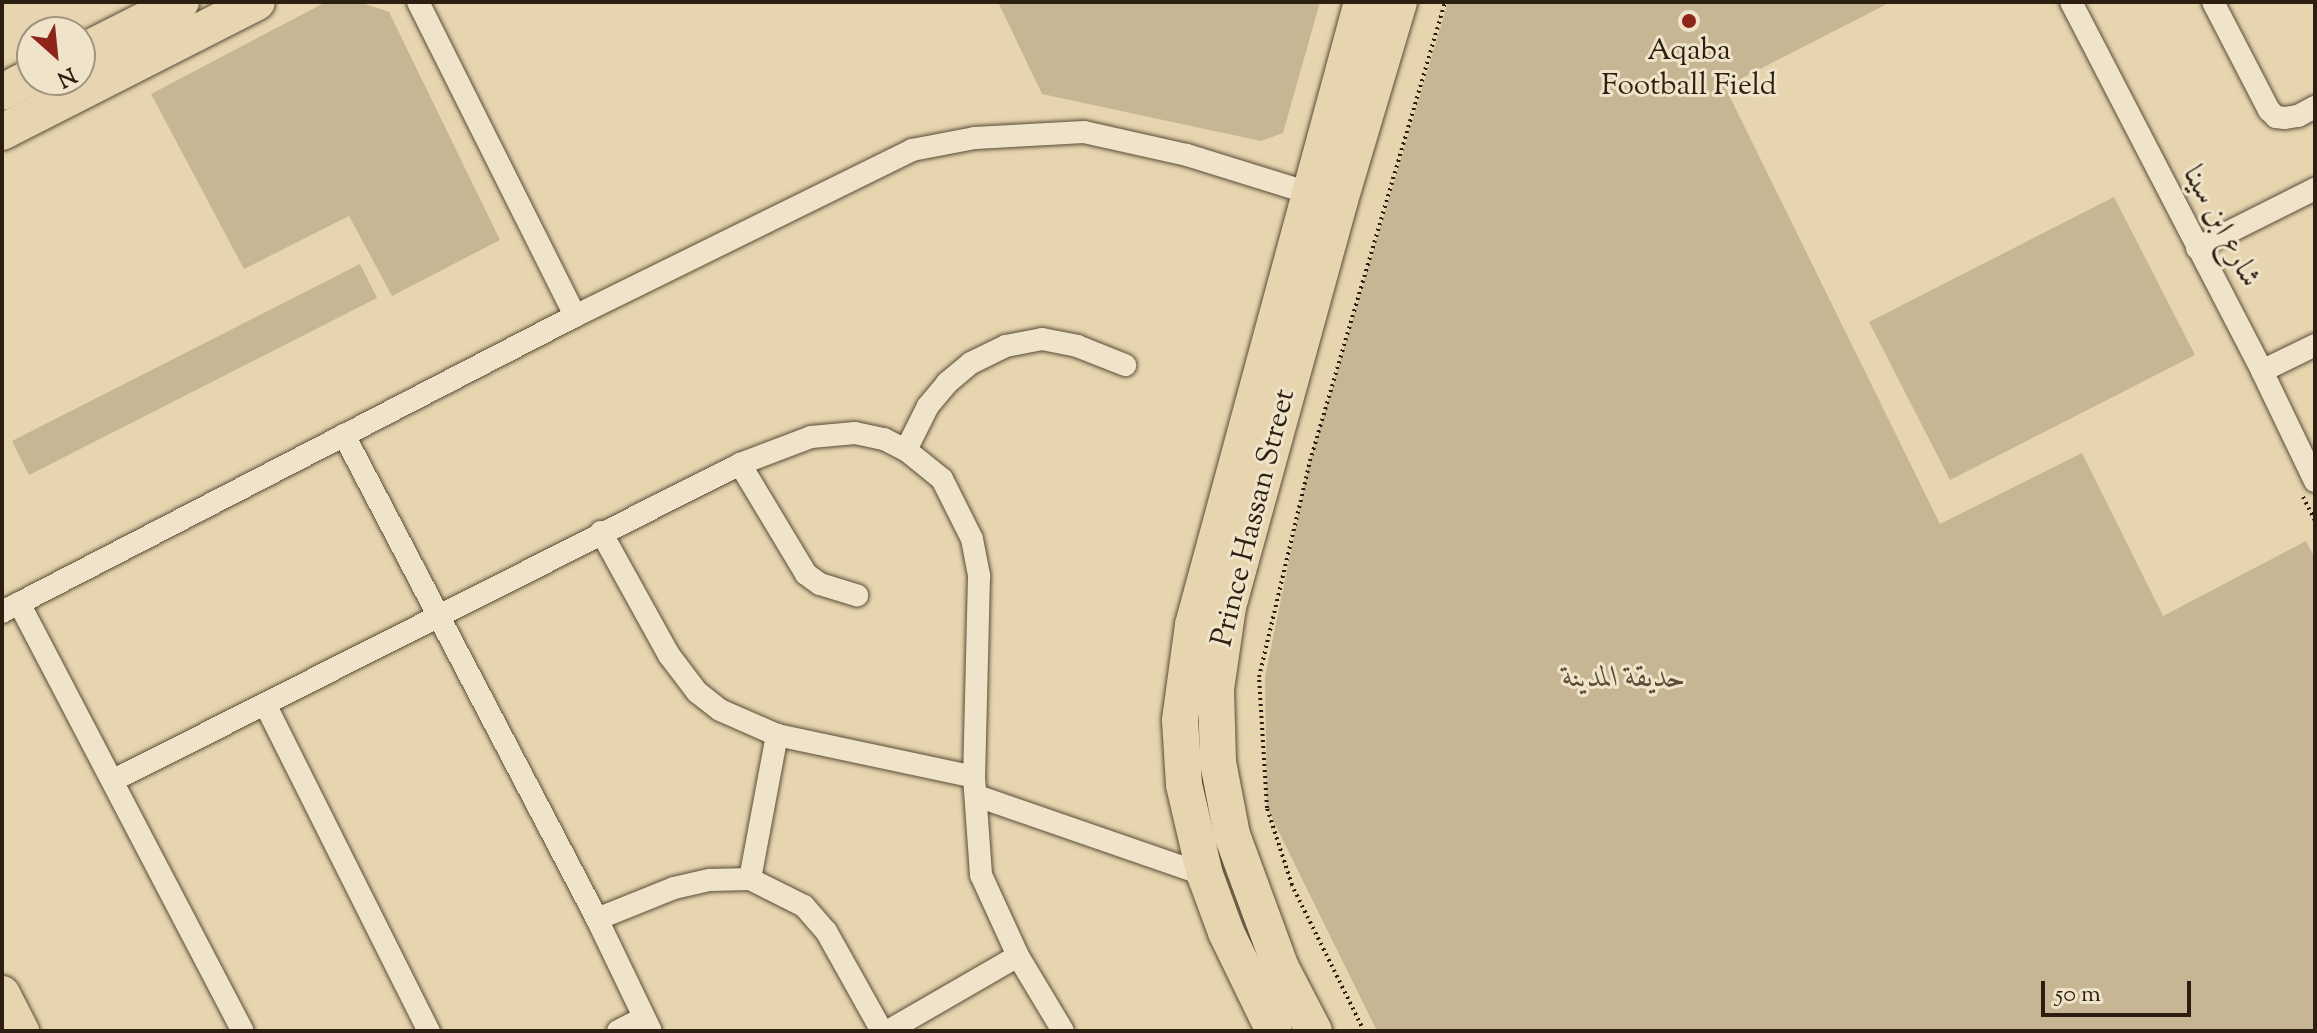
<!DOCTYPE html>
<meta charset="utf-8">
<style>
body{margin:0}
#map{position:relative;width:2317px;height:1033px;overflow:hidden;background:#e6d5ae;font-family:"Sorts Mill Goudy",Amiri,serif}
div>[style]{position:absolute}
.green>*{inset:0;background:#c6b693}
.path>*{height:4px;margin-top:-2px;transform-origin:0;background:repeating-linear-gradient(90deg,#2c1f12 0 2px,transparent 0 6px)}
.roads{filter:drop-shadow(0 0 2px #5a4c39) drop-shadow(0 0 2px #5a4c39)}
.street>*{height:22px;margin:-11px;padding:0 11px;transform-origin:11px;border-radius:11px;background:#efe4ca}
.primary>*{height:36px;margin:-18px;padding:0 18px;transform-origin:18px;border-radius:18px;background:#e6d5ae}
.dots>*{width:22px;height:22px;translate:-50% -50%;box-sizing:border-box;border:4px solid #efe4ca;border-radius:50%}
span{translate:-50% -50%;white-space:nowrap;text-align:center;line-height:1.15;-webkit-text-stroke:6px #efe4ca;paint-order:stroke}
.poi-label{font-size:30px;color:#2c1f12}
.street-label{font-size:30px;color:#2c1f12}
.park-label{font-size:30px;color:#5a4c39;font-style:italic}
.frame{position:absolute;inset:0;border:4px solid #2c1f12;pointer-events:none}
.north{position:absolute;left:16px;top:16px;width:80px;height:80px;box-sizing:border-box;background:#efe4ca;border:2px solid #a19580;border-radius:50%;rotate:153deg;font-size:22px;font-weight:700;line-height:32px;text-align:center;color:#2c1f12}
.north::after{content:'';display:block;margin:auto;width:28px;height:36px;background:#8f2418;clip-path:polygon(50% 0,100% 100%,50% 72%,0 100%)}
.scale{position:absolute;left:2041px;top:981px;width:150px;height:36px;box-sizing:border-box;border:4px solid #2c1f12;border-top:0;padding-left:10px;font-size:24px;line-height:28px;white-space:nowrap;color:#2c1f12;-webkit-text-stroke:6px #efe4ca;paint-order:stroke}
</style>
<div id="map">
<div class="green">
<i style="clip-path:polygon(326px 2px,359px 2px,389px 12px,500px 240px,392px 296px,349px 216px,244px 269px,151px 94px)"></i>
<i style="clip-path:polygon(998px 2px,1320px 2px,1283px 133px,1261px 141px,1042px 94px)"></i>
<i style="clip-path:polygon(1448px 2px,1891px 2px,1725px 87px,1940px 524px,2082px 453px,2163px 616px,2306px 541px,2315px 558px,2315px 1031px,1377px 1031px,1267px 808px,1265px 677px,1308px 468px)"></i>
<i style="clip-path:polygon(2114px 197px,2195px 355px,1950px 480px,1869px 322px)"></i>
<i style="clip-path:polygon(360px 264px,377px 298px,29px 475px,12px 441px)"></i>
</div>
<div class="path">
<i style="left:2303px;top:497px;width:27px;rotate:63deg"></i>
<i style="left:1364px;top:1031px;width:163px;rotate:-116.3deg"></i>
<i style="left:1292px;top:885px;width:81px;rotate:-108deg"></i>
<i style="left:1267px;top:808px;width:131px;rotate:-93.5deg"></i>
<i style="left:1259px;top:677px;width:222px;rotate:-76.7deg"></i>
<i style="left:1310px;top:461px;width:478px;rotate:-73.6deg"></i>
</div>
<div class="roads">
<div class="street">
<i style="left:418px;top:2px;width:351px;rotate:63.4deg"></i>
<i style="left:2071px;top:2px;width:416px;rotate:62.6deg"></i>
<i style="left:2262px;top:371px;width:122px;rotate:64.3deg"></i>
<i style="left:2213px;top:2px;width:122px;rotate:62.6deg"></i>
<i style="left:2269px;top:110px;width:10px;rotate:45deg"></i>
<i style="left:2276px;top:117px;width:9px;rotate:6deg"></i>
<i style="left:2285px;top:118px;width:13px;rotate:-9deg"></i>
<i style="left:2298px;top:116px;width:19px;rotate:-28deg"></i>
<i style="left:2197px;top:248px;width:132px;rotate:-26.6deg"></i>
<i style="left:2262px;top:371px;width:59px;rotate:-26.1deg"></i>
<i style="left:344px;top:435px;width:546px;rotate:62.4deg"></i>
<i style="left:597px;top:919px;width:124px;rotate:64.3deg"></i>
<i style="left:906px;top:450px;width:49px;rotate:-63.4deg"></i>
<i style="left:928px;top:406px;width:30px;rotate:-50deg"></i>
<i style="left:947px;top:383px;width:31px;rotate:-40deg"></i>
<i style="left:971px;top:363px;width:39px;rotate:-26deg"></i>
<i style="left:1006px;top:346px;width:37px;rotate:-11deg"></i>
<i style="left:1042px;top:339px;width:36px;rotate:11deg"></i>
<i style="left:1077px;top:346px;width:52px;rotate:21.6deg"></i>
<i style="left:740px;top:464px;width:128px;rotate:59deg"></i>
<i style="left:806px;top:574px;width:17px;rotate:36deg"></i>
<i style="left:820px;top:584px;width:39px;rotate:17deg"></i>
<i style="left:601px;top:532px;width:141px;rotate:61.1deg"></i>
<i style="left:669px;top:655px;width:46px;rotate:52.9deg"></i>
<i style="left:697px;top:692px;width:29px;rotate:38deg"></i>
<i style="left:720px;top:710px;width:62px;rotate:23.7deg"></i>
<i style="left:777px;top:735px;width:201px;rotate:12deg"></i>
<i style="left:19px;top:603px;width:483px;rotate:62.4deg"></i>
<i style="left:2px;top:612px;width:645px;rotate:-27.32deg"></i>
<i style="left:575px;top:316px;width:376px;rotate:-26.2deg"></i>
<i style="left:912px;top:150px;width:64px;rotate:-10.8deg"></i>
<i style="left:975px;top:138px;width:109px;rotate:-3.2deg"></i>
<i style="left:1084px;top:132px;width:106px;rotate:12.6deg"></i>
<i style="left:1187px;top:155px;width:138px;rotate:17.3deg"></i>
<i style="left:266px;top:706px;width:364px;rotate:63.4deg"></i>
<i style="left:114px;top:780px;width:701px;rotate:-26.78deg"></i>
<i style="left:740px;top:464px;width:76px;rotate:-20.8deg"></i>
<i style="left:811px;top:437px;width:44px;rotate:-5.2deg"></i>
<i style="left:855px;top:433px;width:30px;rotate:12deg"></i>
<i style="left:884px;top:439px;width:25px;rotate:27deg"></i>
<i style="left:906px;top:450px;width:46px;rotate:38.9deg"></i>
<i style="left:942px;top:479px;width:67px;rotate:63.4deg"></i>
<i style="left:972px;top:539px;width:38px;rotate:79deg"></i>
<i style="left:979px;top:576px;width:201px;rotate:91.4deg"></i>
<i style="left:974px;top:777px;width:98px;rotate:85.9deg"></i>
<i style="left:981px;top:875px;width:89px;rotate:65.4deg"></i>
<i style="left:1018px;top:956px;width:87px;rotate:59deg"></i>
<i style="left:977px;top:796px;width:241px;rotate:19.1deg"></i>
<i style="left:750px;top:879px;width:147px;rotate:-79.4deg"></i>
<i style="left:597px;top:919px;width:83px;rotate:-21.9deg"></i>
<i style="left:674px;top:888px;width:37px;rotate:-13deg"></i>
<i style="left:710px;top:880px;width:40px;rotate:-1.4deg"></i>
<i style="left:750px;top:879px;width:60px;rotate:26.6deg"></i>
<i style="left:804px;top:906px;width:33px;rotate:49deg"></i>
<i style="left:826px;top:931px;width:115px;rotate:60.8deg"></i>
<i style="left:618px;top:1031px;width:29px;rotate:-27deg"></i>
<i style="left:888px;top:1031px;width:150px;rotate:-30deg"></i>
</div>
<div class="primary">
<i style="left:80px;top:53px;width:113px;rotate:-26.8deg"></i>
<i style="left:2px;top:92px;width:34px;rotate:-27deg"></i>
<i style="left:2px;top:132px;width:286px;rotate:-27deg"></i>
<i style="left:2px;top:994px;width:42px;rotate:62.8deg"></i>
<i style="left:1274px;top:1031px;width:110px;rotate:-115.9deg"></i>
<i style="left:1226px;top:932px;width:61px;rotate:-110.2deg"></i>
<i style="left:1205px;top:875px;width:92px;rotate:-103.1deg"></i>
<i style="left:1184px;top:785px;width:65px;rotate:-93.5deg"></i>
<i style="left:1180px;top:720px;width:96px;rotate:-82.2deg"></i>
<i style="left:1193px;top:625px;width:646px;rotate:-74.82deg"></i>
<i style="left:1314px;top:1031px;width:71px;rotate:-117.6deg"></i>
<i style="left:1281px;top:968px;width:142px;rotate:-110.2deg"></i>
<i style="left:1232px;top:835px;width:74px;rotate:-100.9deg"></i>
<i style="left:1218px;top:762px;width:73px;rotate:-91.6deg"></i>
<i style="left:1216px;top:689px;width:83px;rotate:-81.7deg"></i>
<i style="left:1228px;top:607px;width:422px;rotate:-74.6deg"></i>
<i style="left:1340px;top:200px;width:207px;rotate:-73.4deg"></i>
</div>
</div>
<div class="dots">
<i style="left:1689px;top:21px;background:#8f2418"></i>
</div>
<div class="poi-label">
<span style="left:1689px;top:69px">Aqaba<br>Football Field</span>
</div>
<div class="street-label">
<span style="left:2220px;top:227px;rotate:62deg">شارع ابن سينا</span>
<span style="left:1255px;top:518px;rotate:-76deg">Prince Hassan Street</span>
</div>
<div class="park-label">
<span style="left:1624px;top:679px">حديقة المدينة</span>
</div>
<div class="frame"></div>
<div class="north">N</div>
<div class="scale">50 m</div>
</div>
